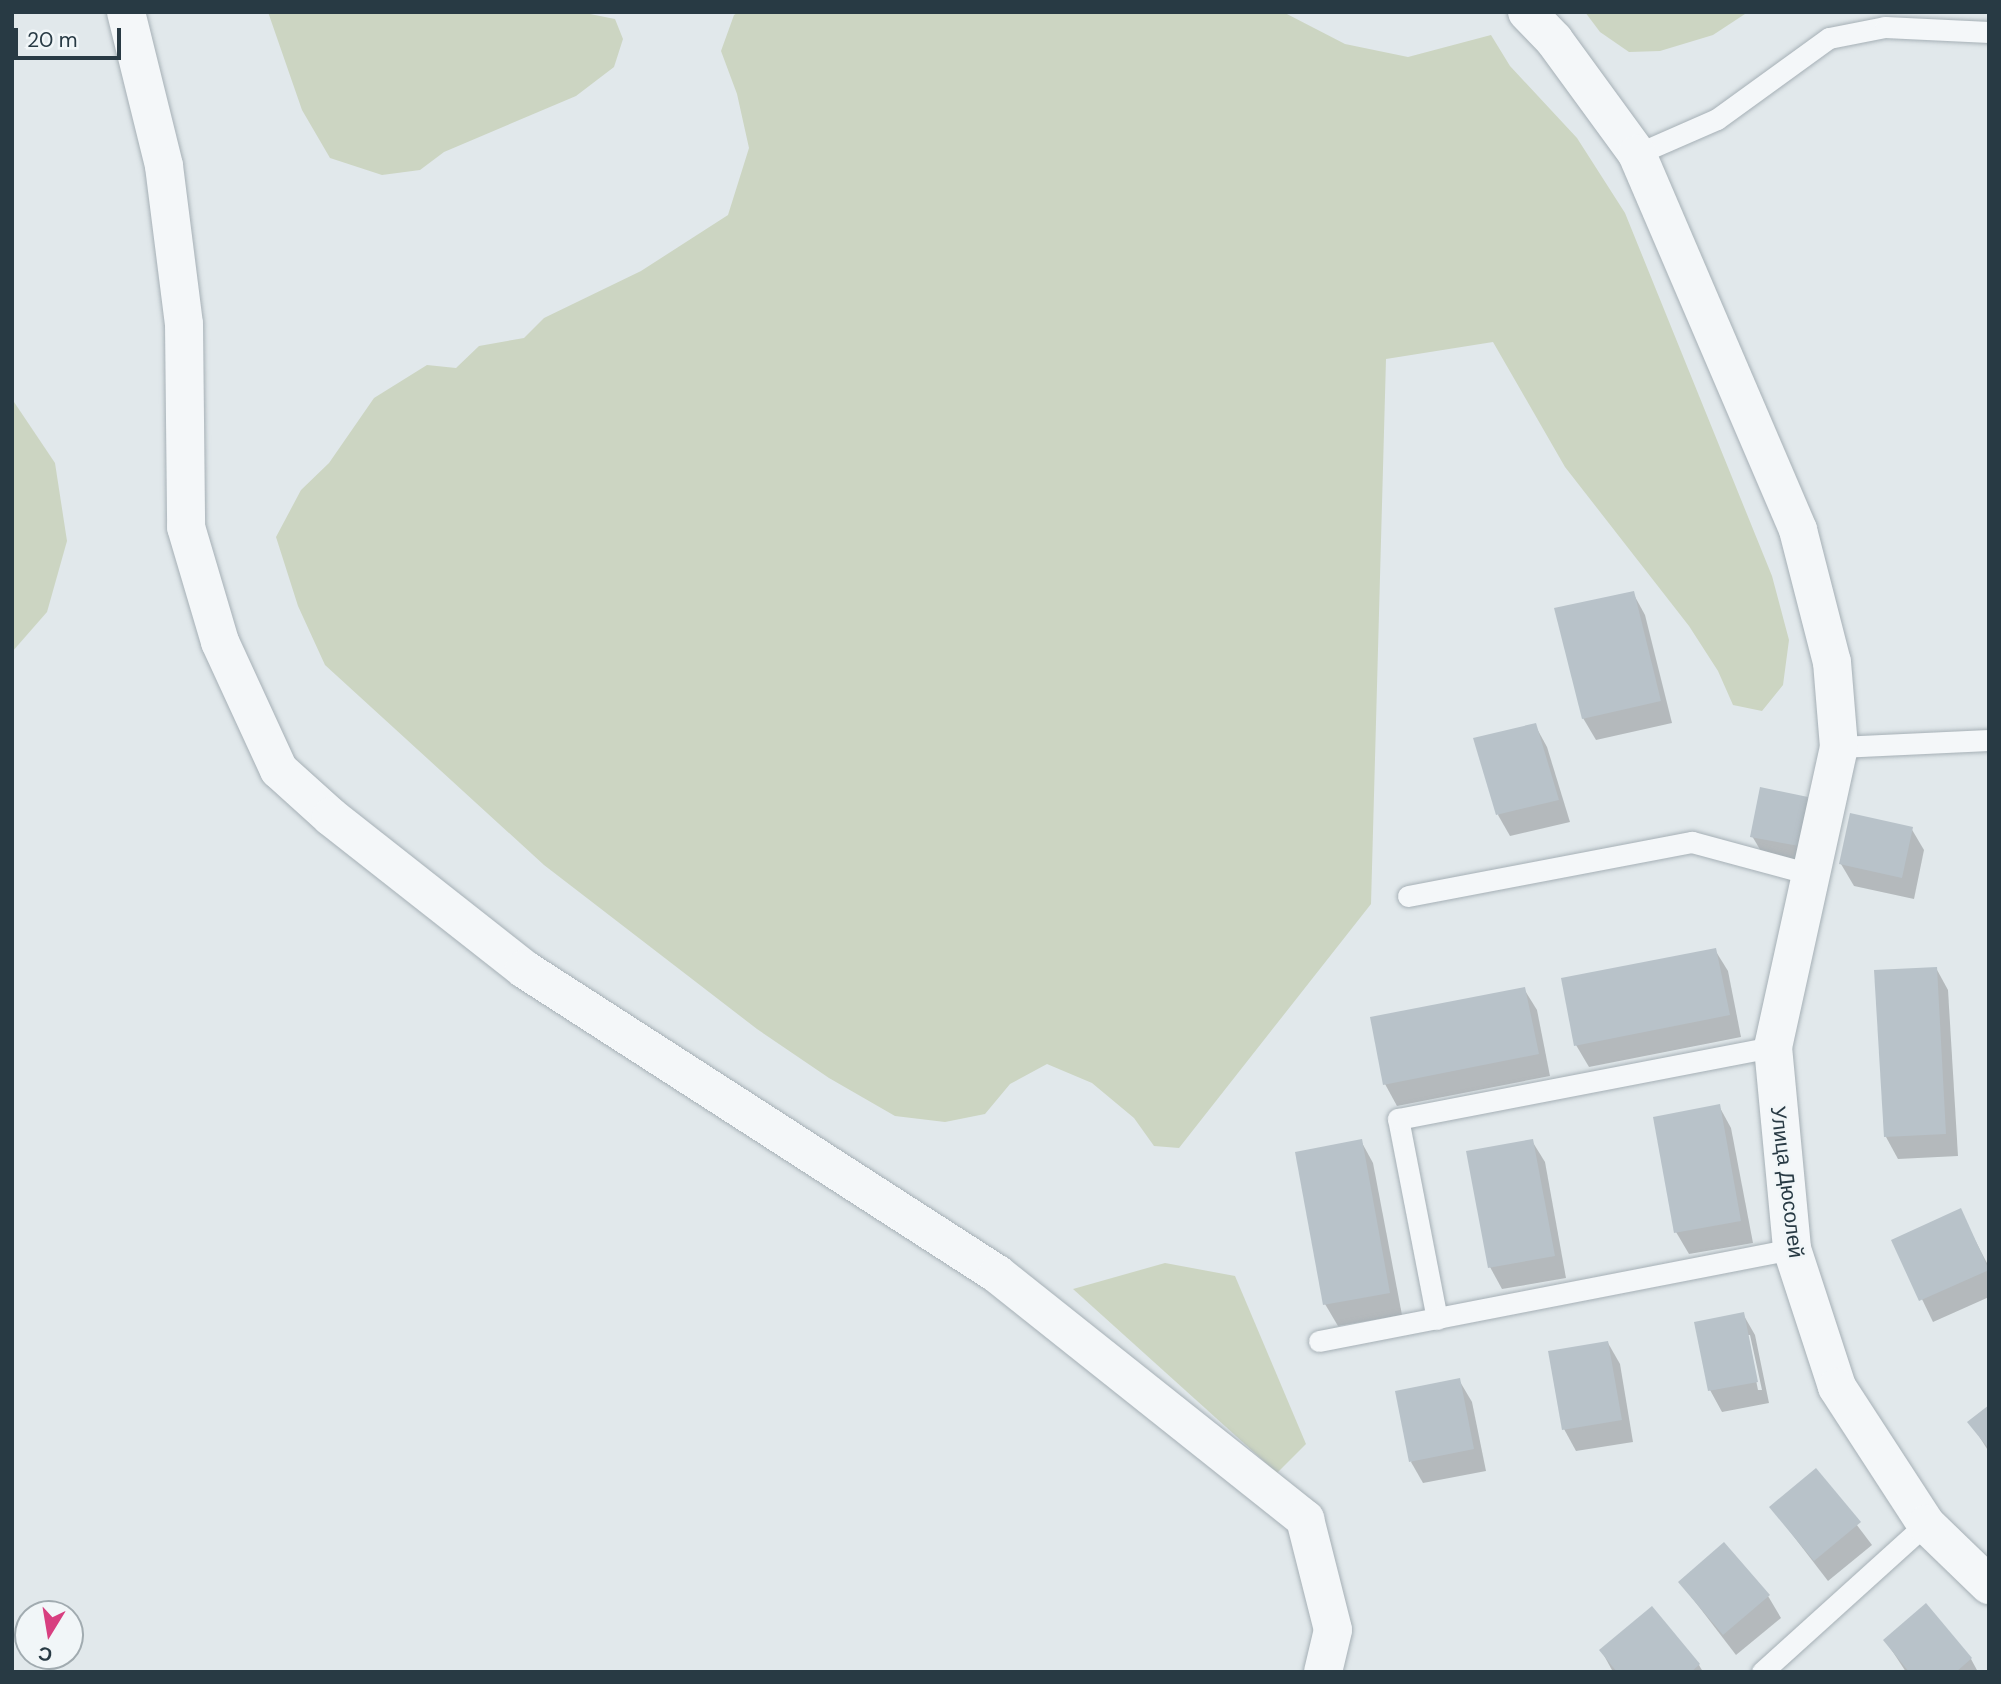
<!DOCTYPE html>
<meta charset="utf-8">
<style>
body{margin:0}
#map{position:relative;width:2001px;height:1684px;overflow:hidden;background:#e1e8eb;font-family:"DM Sans",sans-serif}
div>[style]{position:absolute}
.green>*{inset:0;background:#ccd5c2}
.shadow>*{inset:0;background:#0003}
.building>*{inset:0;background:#b8c2c9}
.roads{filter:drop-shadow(0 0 2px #a6b0b6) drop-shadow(0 0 2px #a6b0b6)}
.service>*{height:21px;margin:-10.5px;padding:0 10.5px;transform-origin:10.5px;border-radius:10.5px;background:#f4f7f9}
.minor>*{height:38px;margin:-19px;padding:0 19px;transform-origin:19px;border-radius:19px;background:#f4f7f9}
span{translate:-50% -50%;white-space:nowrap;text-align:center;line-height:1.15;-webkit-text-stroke:5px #f1f6f8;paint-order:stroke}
.street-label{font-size:21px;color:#283a44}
.frame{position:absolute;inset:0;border:14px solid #283a44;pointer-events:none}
.north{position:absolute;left:14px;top:1600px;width:70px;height:70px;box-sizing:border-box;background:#f1f6f8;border:2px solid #a1abb0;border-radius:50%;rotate:191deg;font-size:19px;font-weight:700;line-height:28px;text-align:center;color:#283a44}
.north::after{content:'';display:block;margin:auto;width:24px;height:32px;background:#d83f80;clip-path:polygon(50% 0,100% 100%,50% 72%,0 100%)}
.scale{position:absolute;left:14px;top:28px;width:107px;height:32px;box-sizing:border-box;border:4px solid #283a44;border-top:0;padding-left:9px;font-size:21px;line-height:24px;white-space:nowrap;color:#283a44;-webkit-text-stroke:5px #f1f6f8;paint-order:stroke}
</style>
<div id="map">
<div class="green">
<i style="clip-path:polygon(268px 12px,580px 12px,615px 19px,623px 39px,614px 67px,576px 96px,444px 152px,420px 170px,382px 175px,330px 158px,302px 110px)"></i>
<i style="clip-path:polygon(739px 12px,1283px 12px,1345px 44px,1408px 57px,1491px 35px,1510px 66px,1577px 138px,1625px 213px,1772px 576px,1789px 640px,1783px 685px,1762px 711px,1733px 705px,1718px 671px,1689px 626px,1565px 467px,1493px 342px,1386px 359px,1371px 904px,1179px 1148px,1154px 1146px,1134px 1118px,1092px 1083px,1047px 1064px,1010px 1084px,985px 1114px,945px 1122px,895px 1116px,829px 1078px,757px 1029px,544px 865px,325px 665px,298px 606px,276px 537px,301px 490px,329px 463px,374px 398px,427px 365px,456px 368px,479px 346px,524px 338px,544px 318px,641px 271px,728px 215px,749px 148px,737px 94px,721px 51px,734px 15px)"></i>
<i style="clip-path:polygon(1585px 12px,1748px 12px,1713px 35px,1660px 51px,1629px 52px,1600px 32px)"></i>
<i style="clip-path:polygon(12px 399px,55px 463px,67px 541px,47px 612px,12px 652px)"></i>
<i style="clip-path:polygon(1165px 1263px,1235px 1276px,1306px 1444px,1277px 1473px,1073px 1289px)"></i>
</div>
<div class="shadow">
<i style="clip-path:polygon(1633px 593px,1645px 615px,1672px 723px,1596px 740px,1583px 718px)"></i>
<i style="clip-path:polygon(1535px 725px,1547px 747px,1570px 822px,1510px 836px,1498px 815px)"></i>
<i style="clip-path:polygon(1807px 798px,1820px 820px,1811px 867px,1765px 858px,1752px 836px)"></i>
<i style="clip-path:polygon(1911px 828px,1924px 850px,1914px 899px,1854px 886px,1841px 864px)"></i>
<i style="clip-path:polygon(1715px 950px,1728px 971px,1741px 1037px,1589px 1067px,1576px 1045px)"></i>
<i style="clip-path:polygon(1936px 968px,1948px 990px,1958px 1156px,1898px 1159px,1886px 1137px)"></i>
<i style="clip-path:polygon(1524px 989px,1537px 1010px,1550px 1076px,1397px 1106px,1385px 1084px)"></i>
<i style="clip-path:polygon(1719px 1106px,1731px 1128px,1753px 1243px,1689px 1254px,1676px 1232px)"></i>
<i style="clip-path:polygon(1361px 1141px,1373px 1163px,1402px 1315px,1338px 1326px,1325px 1304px)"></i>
<i style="clip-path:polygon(1532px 1141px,1545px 1162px,1566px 1278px,1502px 1289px,1490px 1267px)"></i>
<i style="clip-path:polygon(1960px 1211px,1989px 1267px,1989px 1297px,1933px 1322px,1894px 1241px)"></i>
<i style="clip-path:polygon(evenodd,1743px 1314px,1755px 1335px,1769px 1403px,1722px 1412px,1710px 1390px,1743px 1314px,1747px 1335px,1750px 1335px,1762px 1390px,1758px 1390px,1747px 1335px)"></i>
<i style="clip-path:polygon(1608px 1343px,1620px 1364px,1633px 1442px,1576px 1451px,1564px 1429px)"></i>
<i style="clip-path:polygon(1459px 1380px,1472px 1402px,1486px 1471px,1423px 1483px,1411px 1462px)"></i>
<i style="clip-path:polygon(1989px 1407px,1989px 1452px,1970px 1422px)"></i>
<i style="clip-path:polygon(1816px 1471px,1872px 1545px,1828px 1581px,1771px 1507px)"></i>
<i style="clip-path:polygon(1680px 1582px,1768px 1596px,1781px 1618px,1736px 1655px)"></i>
<i style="clip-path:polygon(1885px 1640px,1971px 1659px,1978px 1672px,1906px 1672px)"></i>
<i style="clip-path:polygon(1601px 1650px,1699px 1665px,1703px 1672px,1613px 1672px)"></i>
</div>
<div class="building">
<i style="clip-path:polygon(1634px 591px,1661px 701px,1582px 719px,1554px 608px)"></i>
<i style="clip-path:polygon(1536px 723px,1559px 800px,1496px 815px,1473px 738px)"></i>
<i style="clip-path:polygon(1760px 787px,1808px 797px,1799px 846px,1750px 837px)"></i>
<i style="clip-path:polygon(1850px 813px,1913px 827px,1902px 878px,1839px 864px)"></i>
<i style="clip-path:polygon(1716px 948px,1730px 1015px,1574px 1046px,1561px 978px)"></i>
<i style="clip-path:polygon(1937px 967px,1946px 1134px,1884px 1137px,1874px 970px)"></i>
<i style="clip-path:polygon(1525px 987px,1539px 1054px,1383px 1085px,1370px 1017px)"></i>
<i style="clip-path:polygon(1720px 1104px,1741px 1221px,1674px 1233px,1653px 1117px)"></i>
<i style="clip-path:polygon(1362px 1139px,1390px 1293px,1323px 1305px,1295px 1152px)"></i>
<i style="clip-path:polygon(1533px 1139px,1555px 1256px,1488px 1268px,1466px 1151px)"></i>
<i style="clip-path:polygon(1961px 1208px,1989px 1270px,1919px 1301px,1891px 1240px)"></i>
<i style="clip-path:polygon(1744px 1312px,1758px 1382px,1708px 1391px,1694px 1322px)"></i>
<i style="clip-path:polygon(1608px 1341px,1622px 1420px,1562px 1430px,1548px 1351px)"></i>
<i style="clip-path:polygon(1460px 1378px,1474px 1449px,1409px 1462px,1395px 1391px)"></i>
<i style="clip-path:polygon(1989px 1405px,1989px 1449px,1967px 1422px)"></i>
<i style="clip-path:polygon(1816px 1468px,1861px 1522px,1814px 1561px,1769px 1507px)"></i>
<i style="clip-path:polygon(1724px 1542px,1770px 1595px,1723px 1635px,1678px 1582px)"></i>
<i style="clip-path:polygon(1926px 1603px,1972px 1658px,1956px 1672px,1909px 1672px,1883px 1640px)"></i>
<i style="clip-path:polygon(1652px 1606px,1700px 1664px,1691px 1672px,1617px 1672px,1599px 1650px)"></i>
</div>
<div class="roads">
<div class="service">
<i style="left:1637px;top:154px;width:87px;rotate:-23.6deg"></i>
<i style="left:1717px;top:119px;width:138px;rotate:-35.9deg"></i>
<i style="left:1829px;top:38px;width:57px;rotate:-11.1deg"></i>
<i style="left:1885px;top:27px;width:104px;rotate:2.8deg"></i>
<i style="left:1839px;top:747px;width:150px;rotate:-2.7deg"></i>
<i style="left:1408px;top:896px;width:289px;rotate:-10.8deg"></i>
<i style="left:1692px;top:842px;width:123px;rotate:15.1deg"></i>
<i style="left:1437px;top:1319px;width:204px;rotate:-101deg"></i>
<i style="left:1398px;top:1119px;width:382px;rotate:-10.9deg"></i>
<i style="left:1319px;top:1341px;width:482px;rotate:-11deg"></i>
<i style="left:1762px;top:1672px;width:221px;rotate:-42.1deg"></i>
</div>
<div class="minor">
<i style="left:126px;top:12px;width:159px;rotate:76.1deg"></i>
<i style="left:164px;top:166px;width:159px;rotate:82.8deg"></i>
<i style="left:184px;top:324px;width:203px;rotate:89.4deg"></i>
<i style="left:186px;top:527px;width:120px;rotate:73.5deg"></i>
<i style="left:220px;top:642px;width:141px;rotate:65.3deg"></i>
<i style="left:279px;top:770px;width:70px;rotate:42.1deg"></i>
<i style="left:331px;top:817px;width:246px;rotate:38.2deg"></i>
<i style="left:524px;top:969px;width:563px;rotate:32.81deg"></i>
<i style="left:997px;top:1274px;width:394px;rotate:38.5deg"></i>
<i style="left:1305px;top:1519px;width:114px;rotate:75.8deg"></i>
<i style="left:1333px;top:1630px;width:43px;rotate:103.4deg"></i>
<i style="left:1527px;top:12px;width:39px;rotate:46deg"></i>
<i style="left:1554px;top:40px;width:141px;rotate:53.9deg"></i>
<i style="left:1637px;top:154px;width:409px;rotate:66.8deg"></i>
<i style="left:1798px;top:530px;width:136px;rotate:75.6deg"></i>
<i style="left:1832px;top:662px;width:85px;rotate:85.3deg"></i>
<i style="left:1839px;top:747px;width:307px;rotate:102.4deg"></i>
<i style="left:1773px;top:1047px;width:203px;rotate:84.6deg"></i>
<i style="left:1792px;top:1249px;width:145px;rotate:71.9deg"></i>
<i style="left:1837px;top:1387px;width:163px;rotate:57deg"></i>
<i style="left:1926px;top:1524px;width:88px;rotate:44.1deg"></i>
</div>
</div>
<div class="street-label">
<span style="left:1787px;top:1182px;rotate:83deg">Улица Дюсолей</span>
</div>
<div class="frame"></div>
<div class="north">С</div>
<div class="scale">20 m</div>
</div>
